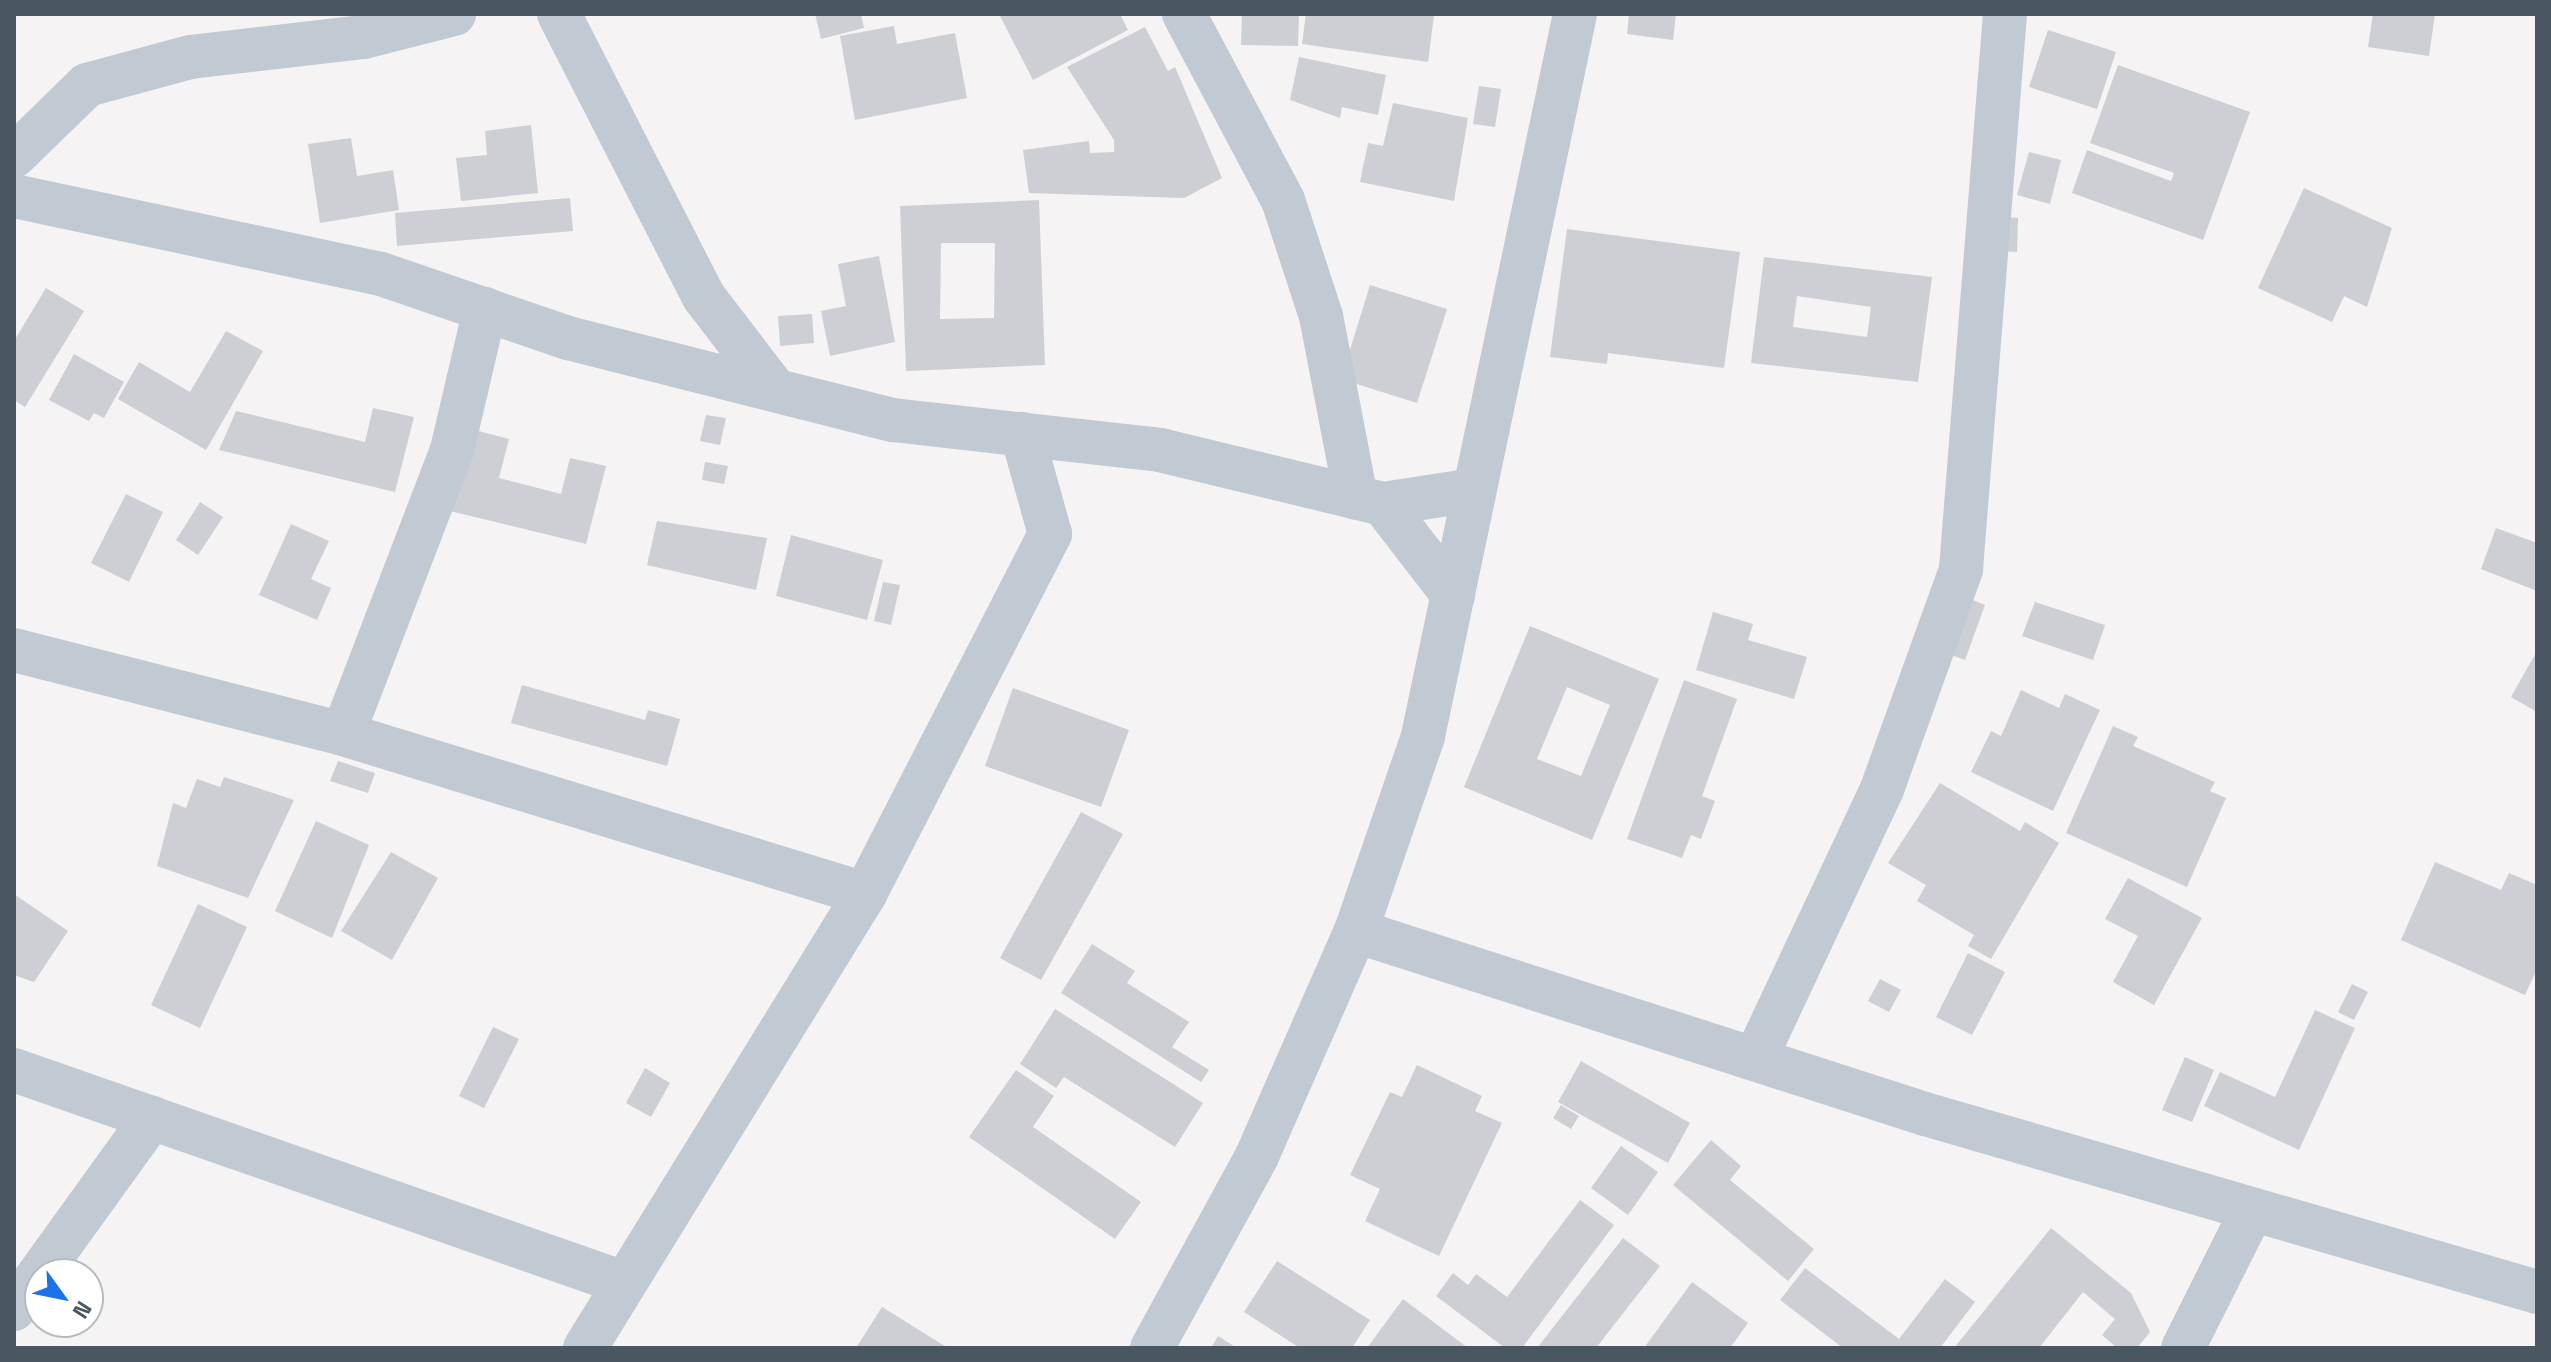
<!DOCTYPE html>
<style>
body{margin:0}
#map{position:relative;width:2551px;height:1362px;overflow:hidden;background:#f5f3f3;font-family:"Space Grotesk",sans-serif}
div>[style]{position:absolute}
.building>*{inset:0;background:#cdcfd5}
.street>*{height:44px;margin:-22px;padding:0 22px;transform-origin:22px;border-radius:22px;background:#c1cad2}
span{translate:-50% -50%;white-space:nowrap;text-align:center;line-height:1.15;-webkit-text-stroke:8px #fff;paint-order:stroke}
.frame{position:absolute;inset:0;border:16px solid #4a5661;pointer-events:none}
.north{position:absolute;left:24px;top:1258px;width:80px;height:80px;box-sizing:border-box;background:#fff;border:2px solid #b7bbc0;border-radius:50%;rotate:123deg;font-size:22px;font-weight:700;line-height:32px;text-align:center;color:#4a5661}
.north::after{content:'';display:block;margin:auto;width:28px;height:36px;background:#1a73e8;clip-path:polygon(50% 0,100% 100%,50% 72%,0 100%)}
</style>
<div id="map">
<div class="building">
<i style="clip-path:polygon(815px 14px,861px 14px,864px 28px,821px 39px)"></i>
<i style="clip-path:polygon(999px 14px,1120px 14px,1128px 30px,1033px 80px)"></i>
<i style="clip-path:polygon(1242px 14px,1299px 14px,1298px 46px,1241px 45px)"></i>
<i style="clip-path:polygon(1306px 14px,1434px 15px,1428px 62px,1302px 44px)"></i>
<i style="clip-path:polygon(1629px 14px,1676px 14px,1673px 40px,1627px 34px)"></i>
<i style="clip-path:polygon(2373px 14px,2435px 14px,2429px 56px,2368px 47px)"></i>
<i style="clip-path:polygon(894px 26px,897px 44px,955px 33px,967px 98px,855px 120px,840px 36px)"></i>
<i style="clip-path:polygon(1145px 27px,1168px 71px,1175px 67px,1222px 178px,1184px 198px,1029px 193px,1023px 150px,1089px 141px,1090px 153px,1114px 152px,1114px 140px,1067px 67px)"></i>
<i style="clip-path:polygon(2048px 30px,2116px 52px,2097px 109px,2029px 87px)"></i>
<i style="clip-path:polygon(1299px 57px,1386px 75px,1378px 115px,1342px 107px,1340px 118px,1290px 100px)"></i>
<i style="clip-path:polygon(2118px 65px,2250px 112px,2203px 240px,2072px 193px,2087px 150px,2171px 181px,2174px 173px,2090px 143px)"></i>
<i style="clip-path:polygon(1479px 86px,1501px 89px,1495px 127px,1473px 124px)"></i>
<i style="clip-path:polygon(1393px 103px,1468px 118px,1454px 201px,1360px 182px,1368px 143px,1383px 146px)"></i>
<i style="clip-path:polygon(531px 125px,538px 193px,461px 201px,456px 158px,487px 155px,485px 131px)"></i>
<i style="clip-path:polygon(351px 138px,357px 176px,393px 170px,399px 210px,320px 223px,308px 144px)"></i>
<i style="clip-path:polygon(2029px 152px,2061px 160px,2050px 204px,2017px 195px)"></i>
<i style="clip-path:polygon(2304px 188px,2392px 228px,2367px 307px,2344px 296px,2332px 322px,2258px 288px)"></i>
<i style="clip-path:polygon(570px 198px,573px 231px,397px 246px,395px 213px)"></i>
<i style="clip-path:polygon(evenodd,1039px 200px,1045px 365px,906px 371px,900px 206px,1039px 200px,941px 243px,995px 243px,994px 318px,940px 319px,941px 243px)"></i>
<i style="clip-path:polygon(2004px 217px,2018px 218px,2017px 252px,2001px 251px)"></i>
<i style="clip-path:polygon(1567px 229px,1740px 252px,1724px 368px,1608px 353px,1607px 364px,1550px 357px)"></i>
<i style="clip-path:polygon(879px 256px,895px 342px,830px 356px,821px 311px,846px 306px,838px 264px)"></i>
<i style="clip-path:polygon(evenodd,1764px 257px,1932px 277px,1918px 382px,1751px 363px,1764px 257px,1797px 296px,1871px 307px,1867px 337px,1793px 327px,1797px 296px)"></i>
<i style="clip-path:polygon(1370px 285px,1447px 309px,1417px 403px,1341px 379px)"></i>
<i style="clip-path:polygon(46px 288px,84px 311px,25px 407px,14px 400px,14px 341px)"></i>
<i style="clip-path:polygon(812px 314px,814px 343px,780px 346px,778px 316px)"></i>
<i style="clip-path:polygon(226px 331px,263px 351px,206px 450px,118px 399px,139px 362px,190px 392px)"></i>
<i style="clip-path:polygon(74px 354px,124px 382px,104px 418px,94px 413px,89px 421px,49px 400px)"></i>
<i style="clip-path:polygon(373px 408px,414px 417px,395px 492px,219px 450px,236px 411px,365px 442px)"></i>
<i style="clip-path:polygon(706px 415px,726px 418px,720px 445px,700px 441px)"></i>
<i style="clip-path:polygon(471px 429px,509px 439px,499px 478px,561px 494px,570px 458px,606px 466px,586px 544px,450px 511px)"></i>
<i style="clip-path:polygon(705px 462px,728px 466px,724px 484px,702px 480px)"></i>
<i style="clip-path:polygon(126px 494px,163px 512px,129px 582px,91px 563px)"></i>
<i style="clip-path:polygon(200px 502px,223px 517px,198px 555px,176px 540px)"></i>
<i style="clip-path:polygon(657px 521px,767px 538px,756px 590px,647px 565px)"></i>
<i style="clip-path:polygon(291px 524px,329px 541px,311px 579px,331px 588px,317px 620px,259px 595px)"></i>
<i style="clip-path:polygon(2496px 528px,2537px 543px,2537px 591px,2481px 569px)"></i>
<i style="clip-path:polygon(791px 535px,883px 560px,867px 620px,776px 596px)"></i>
<i style="clip-path:polygon(883px 582px,900px 585px,891px 625px,874px 621px)"></i>
<i style="clip-path:polygon(1961px 595px,1985px 605px,1965px 660px,1940px 651px)"></i>
<i style="clip-path:polygon(2035px 602px,2105px 625px,2093px 660px,2022px 636px)"></i>
<i style="clip-path:polygon(1713px 612px,1753px 624px,1748px 640px,1807px 657px,1794px 699px,1696px 670px)"></i>
<i style="clip-path:polygon(evenodd,1530px 626px,1659px 679px,1592px 840px,1464px 787px,1530px 626px,1567px 687px,1610px 705px,1581px 776px,1537px 759px,1567px 687px)"></i>
<i style="clip-path:polygon(2537px 651px,2537px 712px,2511px 697px)"></i>
<i style="clip-path:polygon(1684px 680px,1737px 699px,1702px 796px,1715px 801px,1701px 839px,1691px 835px,1682px 858px,1627px 839px)"></i>
<i style="clip-path:polygon(522px 685px,645px 720px,648px 710px,680px 719px,667px 766px,511px 723px)"></i>
<i style="clip-path:polygon(1013px 688px,1129px 730px,1101px 807px,985px 766px)"></i>
<i style="clip-path:polygon(2021px 690px,2059px 708px,2065px 694px,2100px 710px,2053px 811px,1971px 772px,1991px 731px,2001px 736px)"></i>
<i style="clip-path:polygon(2113px 726px,2138px 737px,2133px 746px,2215px 782px,2210px 791px,2226px 798px,2187px 887px,2066px 833px)"></i>
<i style="clip-path:polygon(338px 761px,375px 773px,368px 793px,330px 781px)"></i>
<i style="clip-path:polygon(224px 777px,294px 800px,248px 898px,157px 866px,173px 803px,186px 808px,197px 779px,220px 787px)"></i>
<i style="clip-path:polygon(1940px 783px,2020px 831px,2025px 822px,2059px 843px,1991px 959px,1968px 946px,1974px 935px,1917px 901px,1926px 885px,1888px 863px)"></i>
<i style="clip-path:polygon(1081px 812px,1123px 834px,1041px 980px,1000px 958px)"></i>
<i style="clip-path:polygon(316px 821px,369px 845px,332px 938px,275px 911px)"></i>
<i style="clip-path:polygon(391px 852px,438px 878px,392px 960px,341px 931px)"></i>
<i style="clip-path:polygon(2435px 862px,2501px 890px,2509px 873px,2537px 885px,2537px 969px,2525px 995px,2401px 940px)"></i>
<i style="clip-path:polygon(2128px 878px,2202px 918px,2154px 1005px,2113px 982px,2138px 936px,2105px 919px)"></i>
<i style="clip-path:polygon(14px 894px,68px 931px,34px 982px,14px 975px)"></i>
<i style="clip-path:polygon(198px 904px,247px 927px,200px 1028px,151px 1005px)"></i>
<i style="clip-path:polygon(1092px 944px,1135px 971px,1127px 983px,1189px 1022px,1172px 1047px,1209px 1070px,1201px 1082px,1061px 993px)"></i>
<i style="clip-path:polygon(1968px 953px,2005px 972px,1972px 1035px,1936px 1017px)"></i>
<i style="clip-path:polygon(1880px 979px,1901px 990px,1889px 1012px,1868px 1001px)"></i>
<i style="clip-path:polygon(2352px 984px,2368px 992px,2354px 1020px,2338px 1012px)"></i>
<i style="clip-path:polygon(1055px 1009px,1203px 1103px,1175px 1147px,1064px 1077px,1056px 1088px,1020px 1064px)"></i>
<i style="clip-path:polygon(2315px 1010px,2355px 1028px,2299px 1150px,2204px 1106px,2220px 1072px,2275px 1097px)"></i>
<i style="clip-path:polygon(493px 1027px,519px 1039px,484px 1108px,459px 1096px)"></i>
<i style="clip-path:polygon(2185px 1057px,2214px 1070px,2192px 1122px,2162px 1110px)"></i>
<i style="clip-path:polygon(1581px 1061px,1690px 1123px,1668px 1163px,1558px 1102px)"></i>
<i style="clip-path:polygon(1417px 1065px,1482px 1096px,1475px 1111px,1502px 1123px,1439px 1256px,1365px 1221px,1380px 1189px,1350px 1175px,1390px 1092px,1402px 1097px)"></i>
<i style="clip-path:polygon(645px 1068px,670px 1083px,651px 1117px,626px 1103px)"></i>
<i style="clip-path:polygon(1016px 1070px,1054px 1096px,1033px 1127px,1141px 1202px,1115px 1239px,969px 1137px)"></i>
<i style="clip-path:polygon(1561px 1105px,1579px 1116px,1571px 1129px,1553px 1118px)"></i>
<i style="clip-path:polygon(1711px 1140px,1741px 1166px,1730px 1180px,1814px 1249px,1788px 1281px,1673px 1185px)"></i>
<i style="clip-path:polygon(1621px 1146px,1658px 1172px,1628px 1215px,1591px 1188px)"></i>
<i style="clip-path:polygon(1580px 1200px,1614px 1225px,1522px 1348px,1505px 1348px,1436px 1296px,1453px 1273px,1468px 1285px,1476px 1274px,1507px 1297px)"></i>
<i style="clip-path:polygon(2051px 1228px,2131px 1293px,2150px 1332px,2137px 1348px,2117px 1348px,2102px 1335px,2115px 1319px,2083px 1292px,2039px 1348px,1954px 1348px)"></i>
<i style="clip-path:polygon(1623px 1238px,1660px 1266px,1596px 1348px,1537px 1348px)"></i>
<i style="clip-path:polygon(1277px 1261px,1370px 1320px,1352px 1348px,1300px 1348px,1244px 1312px)"></i>
<i style="clip-path:polygon(1805px 1268px,1899px 1339px,1945px 1279px,1975px 1302px,1940px 1348px,1843px 1348px,1780px 1300px)"></i>
<i style="clip-path:polygon(1692px 1282px,1748px 1323px,1730px 1348px,1644px 1348px)"></i>
<i style="clip-path:polygon(1403px 1299px,1468px 1348px,1367px 1348px)"></i>
<i style="clip-path:polygon(882px 1307px,948px 1348px,856px 1348px)"></i>
<i style="clip-path:polygon(1218px 1336px,1237px 1348px,1211px 1348px)"></i>
</div>
<div class="street">
<i style="left:559px;top:14px;width:318px;rotate:62.9deg"></i>
<i style="left:704px;top:297px;width:117px;rotate:52.6deg"></i>
<i style="left:1184px;top:14px;width:211px;rotate:62deg"></i>
<i style="left:1283px;top:200px;width:122px;rotate:71.9deg"></i>
<i style="left:1321px;top:316px;width:185px;rotate:79.1deg"></i>
<i style="left:14px;top:156px;width:102px;rotate:-44.2deg"></i>
<i style="left:87px;top:85px;width:107px;rotate:-15.2deg"></i>
<i style="left:190px;top:57px;width:175px;rotate:-6.6deg"></i>
<i style="left:364px;top:37px;width:93px;rotate:-14.3deg"></i>
<i style="left:14px;top:196px;width:375px;rotate:12deg"></i>
<i style="left:381px;top:274px;width:198px;rotate:18.9deg"></i>
<i style="left:568px;top:338px;width:335px;rotate:14.2deg"></i>
<i style="left:893px;top:420px;width:269px;rotate:6.4deg"></i>
<i style="left:1160px;top:450px;width:229px;rotate:13.6deg"></i>
<i style="left:1383px;top:504px;width:92px;rotate:-8.7deg"></i>
<i style="left:1383px;top:504px;width:115px;rotate:52.4deg"></i>
<i style="left:14px;top:650px;width:340px;rotate:14.3deg"></i>
<i style="left:343px;top:734px;width:546px;rotate:17.04deg"></i>
<i style="left:343px;top:734px;width:304px;rotate:-69deg"></i>
<i style="left:452px;top:450px;width:145px;rotate:-76.8deg"></i>
<i style="left:1356px;top:931px;width:598px;rotate:17.83deg"></i>
<i style="left:1925px;top:1114px;width:637px;rotate:16.22deg"></i>
<i style="left:1757px;top:1055px;width:294px;rotate:-64.8deg"></i>
<i style="left:1882px;top:789px;width:234px;rotate:-70.2deg"></i>
<i style="left:1961px;top:569px;width:557px;rotate:-85.47deg"></i>
<i style="left:14px;top:1070px;width:646px;rotate:19.25deg"></i>
<i style="left:14px;top:1309px;width:236px;rotate:-54.2deg"></i>
<i style="left:585px;top:1348px;width:533px;rotate:-58.34deg"></i>
<i style="left:865px;top:894px;width:405px;rotate:-62.8deg"></i>
<i style="left:1050px;top:534px;width:104px;rotate:-105.6deg"></i>
<i style="left:1152px;top:1348px;width:219px;rotate:-61.3deg"></i>
<i style="left:1257px;top:1156px;width:246px;rotate:-66.3deg"></i>
<i style="left:1356px;top:931px;width:206px;rotate:-71deg"></i>
<i style="left:1423px;top:736px;width:738px;rotate:-78.11deg"></i>
<i style="left:2183px;top:1348px;width:152px;rotate:-63.4deg"></i>
</div>
<div class="frame"></div>
<div class="north">N</div>
</div>
